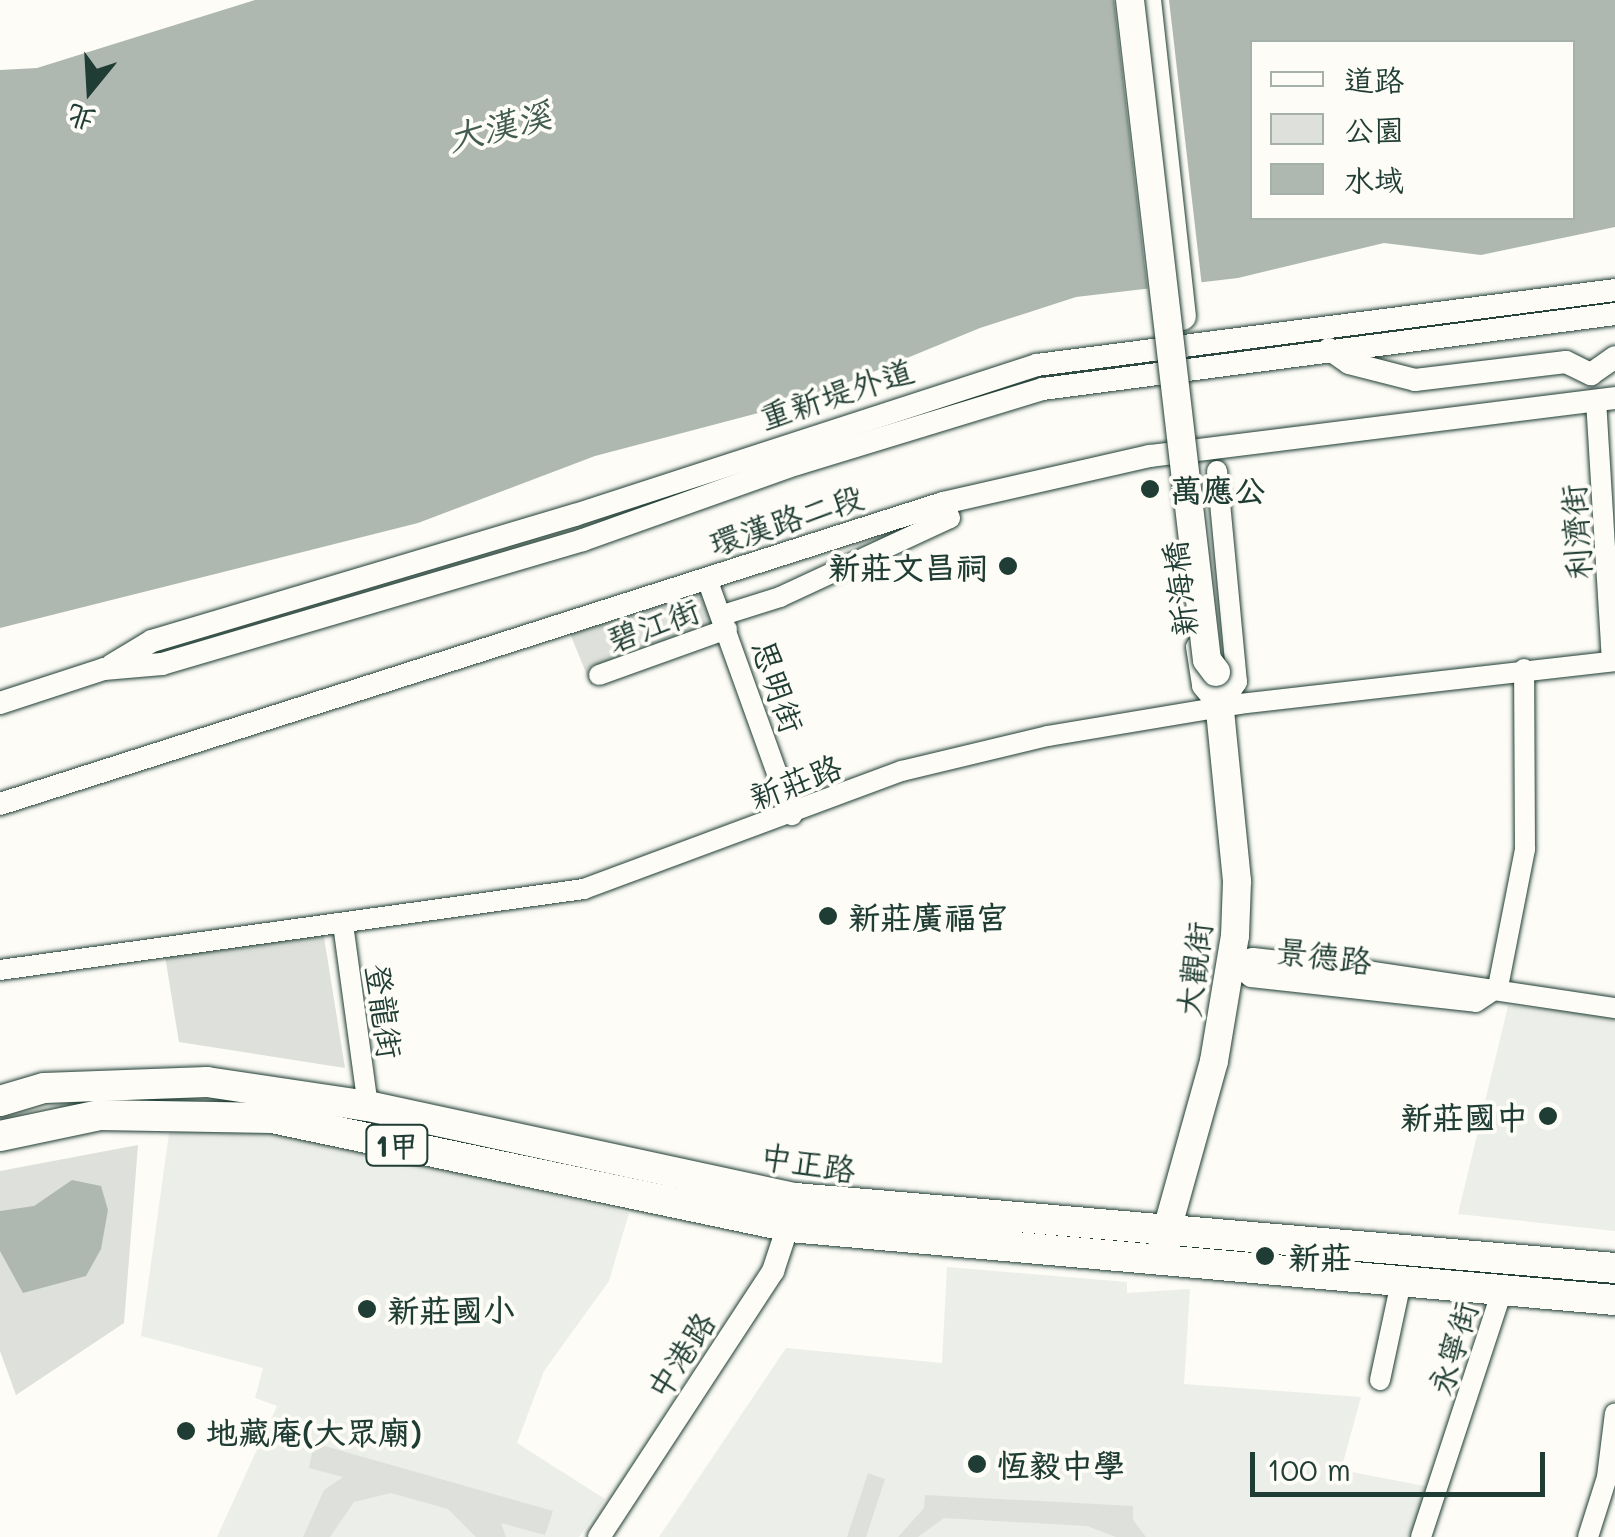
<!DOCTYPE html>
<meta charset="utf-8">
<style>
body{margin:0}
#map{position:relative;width:1615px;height:1537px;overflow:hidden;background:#fdfcf7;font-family:Mali,"LXGW WenKai TC",sans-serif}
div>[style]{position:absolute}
.built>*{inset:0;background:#eceee9}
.green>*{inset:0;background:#dde0db}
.water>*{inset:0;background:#aeb8b1}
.pier>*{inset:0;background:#fdfcf7}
.roads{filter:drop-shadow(0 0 2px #1f3d34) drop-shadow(0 0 2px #1f3d34)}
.minor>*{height:20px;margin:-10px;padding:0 10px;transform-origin:10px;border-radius:10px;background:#fdfcf7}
.tertiary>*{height:22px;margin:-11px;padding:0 11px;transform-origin:11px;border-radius:11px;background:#fdfcf7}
.secondary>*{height:28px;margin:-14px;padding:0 14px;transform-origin:14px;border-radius:14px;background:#fdfcf7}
.primary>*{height:30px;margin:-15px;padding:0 15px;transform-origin:15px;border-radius:15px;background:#fdfcf7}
.bridges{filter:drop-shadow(0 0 2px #1f3d34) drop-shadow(0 0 2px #1f3d34)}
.secondary-bridge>*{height:28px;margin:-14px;padding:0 14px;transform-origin:14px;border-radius:14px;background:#fdfcf7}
.dots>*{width:28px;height:28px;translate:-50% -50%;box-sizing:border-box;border:5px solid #fdfcf7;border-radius:50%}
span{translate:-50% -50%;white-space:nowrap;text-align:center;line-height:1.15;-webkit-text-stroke:8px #fdfcf7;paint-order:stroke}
.shield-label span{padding:2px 8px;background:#fdfcf7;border:2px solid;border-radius:8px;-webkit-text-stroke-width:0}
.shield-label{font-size:30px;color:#1f3d34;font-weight:700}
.street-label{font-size:32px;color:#1f3d34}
.poi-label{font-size:32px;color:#1f3d34;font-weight:700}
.left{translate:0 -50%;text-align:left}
.right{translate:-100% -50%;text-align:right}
.water-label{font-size:35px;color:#435c53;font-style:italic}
.legend{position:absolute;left:1250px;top:40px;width:325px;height:180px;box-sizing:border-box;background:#fdfcf7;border:2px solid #a4b0a9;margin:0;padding:12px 18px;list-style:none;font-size:30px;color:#1f3d34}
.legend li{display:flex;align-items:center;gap:20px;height:50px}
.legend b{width:50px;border:2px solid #a4b0a9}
.north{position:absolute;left:40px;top:40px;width:100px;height:100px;-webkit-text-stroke:8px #fdfcf7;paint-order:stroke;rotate:198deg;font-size:28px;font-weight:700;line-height:40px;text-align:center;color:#1f3d34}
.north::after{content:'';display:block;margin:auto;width:35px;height:45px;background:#1f3d34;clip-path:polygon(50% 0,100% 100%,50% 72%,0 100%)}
.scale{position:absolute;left:1250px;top:1452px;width:295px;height:45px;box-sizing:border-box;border:5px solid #1f3d34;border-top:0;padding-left:12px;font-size:30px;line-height:35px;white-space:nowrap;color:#1f3d34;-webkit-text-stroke:8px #fdfcf7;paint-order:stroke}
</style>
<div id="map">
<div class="built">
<i style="clip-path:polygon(1508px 1006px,1615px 1014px,1615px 1231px,1458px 1214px)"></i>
<i style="clip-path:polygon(170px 1126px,272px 1127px,629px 1213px,609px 1281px,544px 1371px,517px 1443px,605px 1499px,579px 1537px,217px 1537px,277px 1406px,255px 1398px,263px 1368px,141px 1336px)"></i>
<i style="clip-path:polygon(947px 1267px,1127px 1282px,1127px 1293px,1190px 1289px,1184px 1384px,1361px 1397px,1341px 1470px,1430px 1487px,1413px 1537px,659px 1537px,786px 1348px,942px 1363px)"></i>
</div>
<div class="green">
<i style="clip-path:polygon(706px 587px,720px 627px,591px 685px,569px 631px)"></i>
<i style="clip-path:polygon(323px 931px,345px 1068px,179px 1042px,165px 956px)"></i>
<i style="clip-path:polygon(138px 1145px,124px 1323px,16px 1395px,0 1351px,0 1171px)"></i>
<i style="clip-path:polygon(314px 1443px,553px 1511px,545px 1535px,501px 1523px,506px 1537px,476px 1537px,448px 1509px,391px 1493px,354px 1502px,330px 1537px,303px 1537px,324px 1490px,343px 1477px,309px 1468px)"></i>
<i style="clip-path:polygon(868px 1473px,885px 1479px,866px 1537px,847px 1537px)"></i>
<i style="clip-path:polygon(925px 1495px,1133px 1506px,1133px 1520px,1146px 1537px,1116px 1537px,1087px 1526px,944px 1518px,918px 1537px,898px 1537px,924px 1508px)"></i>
</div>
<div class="water">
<i style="clip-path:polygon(evenodd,255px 0,1615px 0,1615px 227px,1481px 255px,1384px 243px,1238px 278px,1076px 297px,980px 328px,800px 402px,595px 456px,418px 523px,0 628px,0 70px,37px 68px,255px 0,1252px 42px,1572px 42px,1572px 218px,1252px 218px,1252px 42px)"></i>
<i style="clip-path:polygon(72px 1180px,101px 1186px,108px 1210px,101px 1249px,86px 1276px,23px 1293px,0 1251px,0 1211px,34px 1206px)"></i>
</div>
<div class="pier">
<i style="clip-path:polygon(1114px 0,1169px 0,1202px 287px,1148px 293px)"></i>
</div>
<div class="roads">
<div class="minor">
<i style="left:1596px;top:400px;width:261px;rotate:86.5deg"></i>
<i style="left:1217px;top:471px;width:212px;rotate:84.6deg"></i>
<i style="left:1237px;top:682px;width:30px;rotate:124deg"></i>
<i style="left:707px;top:579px;width:251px;rotate:70.2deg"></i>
<i style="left:723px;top:615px;width:60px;rotate:-17.5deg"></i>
<i style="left:780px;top:597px;width:187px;rotate:-24.9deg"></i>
<i style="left:950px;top:518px;width:17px;rotate:-115deg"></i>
<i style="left:1196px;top:647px;width:39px;rotate:81deg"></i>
<i style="left:1202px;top:686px;width:26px;rotate:50deg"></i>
<i style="left:599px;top:675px;width:136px;rotate:-19.8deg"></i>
<i style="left:343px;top:924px;width:184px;rotate:82.2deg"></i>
<i style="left:1232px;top:962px;width:21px;rotate:-11deg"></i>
<i style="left:1253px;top:958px;width:101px;rotate:6.3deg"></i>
<i style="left:1353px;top:969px;width:265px;rotate:8.5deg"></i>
<i style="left:1232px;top:962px;width:24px;rotate:38deg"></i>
<i style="left:1251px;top:977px;width:226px;rotate:6.3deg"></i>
<i style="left:1476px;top:1002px;width:27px;rotate:-34deg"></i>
<i style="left:0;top:970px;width:590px;rotate:-7.9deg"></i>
<i style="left:584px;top:889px;width:339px;rotate:-20.4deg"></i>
<i style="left:902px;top:771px;width:150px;rotate:-13.5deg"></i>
<i style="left:1048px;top:736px;width:194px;rotate:-9.5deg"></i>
<i style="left:1239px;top:704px;width:378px;rotate:-6.5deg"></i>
<i style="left:1498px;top:987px;width:141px;rotate:-78.9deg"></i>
<i style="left:1525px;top:849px;width:180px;rotate:-90.3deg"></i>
<i style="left:1380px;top:1380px;width:100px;rotate:-77.9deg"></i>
<i style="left:1421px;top:1537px;width:260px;rotate:-71.8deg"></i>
<i style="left:1588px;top:1537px;width:63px;rotate:-72.4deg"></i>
<i style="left:1607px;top:1477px;width:64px;rotate:-82.9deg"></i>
</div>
<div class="tertiary">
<i style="left:1329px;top:349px;width:24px;rotate:35deg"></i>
<i style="left:1349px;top:363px;width:68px;rotate:14.4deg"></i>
<i style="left:1415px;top:380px;width:152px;rotate:-6.8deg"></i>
<i style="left:1566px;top:362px;width:28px;rotate:26deg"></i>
<i style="left:1591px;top:374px;width:29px;rotate:-35deg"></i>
<i style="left:112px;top:665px;width:47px;rotate:-31deg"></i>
<i style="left:152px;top:641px;width:441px;rotate:-16.6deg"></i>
<i style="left:575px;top:515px;width:486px;rotate:-18deg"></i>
<i style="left:1037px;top:365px;width:583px;rotate:-7.39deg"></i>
<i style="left:0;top:703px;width:109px;rotate:-18.1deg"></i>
<i style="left:104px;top:669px;width:58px;rotate:-4.9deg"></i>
<i style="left:162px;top:664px;width:439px;rotate:-16.4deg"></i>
<i style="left:583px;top:540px;width:227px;rotate:-19.6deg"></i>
<i style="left:797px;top:464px;width:257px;rotate:-17deg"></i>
<i style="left:1043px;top:389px;width:577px;rotate:-7.47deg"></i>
<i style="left:0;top:804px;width:990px;rotate:-17.7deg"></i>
<i style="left:943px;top:503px;width:212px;rotate:-12.8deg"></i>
<i style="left:1150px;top:456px;width:469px;rotate:-7.1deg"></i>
<i style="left:599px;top:1537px;width:318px;rotate:-56.8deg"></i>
<i style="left:773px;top:1271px;width:63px;rotate:-71.6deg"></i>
</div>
<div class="secondary">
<i style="left:1147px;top:0;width:318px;rotate:83.7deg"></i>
<i style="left:1161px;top:1251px;width:197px;rotate:-74.4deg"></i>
<i style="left:1214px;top:1061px;width:127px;rotate:-80.5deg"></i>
<i style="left:1235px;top:936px;width:55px;rotate:-87.9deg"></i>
<i style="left:1237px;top:881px;width:210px;rotate:-95.7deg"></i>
</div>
<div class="primary">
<i style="left:0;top:1101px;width:46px;rotate:-16.5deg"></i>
<i style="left:44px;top:1088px;width:163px;rotate:-2.1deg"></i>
<i style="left:207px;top:1082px;width:163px;rotate:8.5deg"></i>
<i style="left:368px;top:1106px;width:437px;rotate:12.2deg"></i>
<i style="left:795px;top:1198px;width:823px;rotate:4.88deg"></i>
<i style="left:0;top:1136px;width:102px;rotate:-11.9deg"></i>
<i style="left:100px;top:1115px;width:172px;rotate:1deg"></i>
<i style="left:272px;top:1118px;width:529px;rotate:11.88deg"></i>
<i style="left:790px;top:1227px;width:828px;rotate:5.06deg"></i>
</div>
</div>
<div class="bridges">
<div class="secondary-bridge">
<i style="left:1130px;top:0;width:664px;rotate:83.35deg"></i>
<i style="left:1207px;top:660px;width:15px;rotate:53deg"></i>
</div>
</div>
<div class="dots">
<i style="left:1150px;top:489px;background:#1f3d34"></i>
<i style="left:1008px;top:566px;background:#1f3d34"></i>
<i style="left:828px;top:916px;background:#1f3d34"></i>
<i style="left:1548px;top:1116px;background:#1f3d34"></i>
<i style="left:1265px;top:1256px;background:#1f3d34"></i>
<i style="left:367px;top:1309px;background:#1f3d34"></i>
<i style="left:186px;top:1431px;background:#1f3d34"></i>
<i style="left:977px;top:1464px;background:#1f3d34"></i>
</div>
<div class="shield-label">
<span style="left:397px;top:1145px">1甲</span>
</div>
<div class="street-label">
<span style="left:836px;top:393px;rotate:-18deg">重新堤外道</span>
<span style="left:786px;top:519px;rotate:-18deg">環漢路二段</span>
<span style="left:1575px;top:532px;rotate:-94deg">利濟街</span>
<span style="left:1179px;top:589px;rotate:-97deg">新海橋</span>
<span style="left:653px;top:624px;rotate:-20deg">碧江街</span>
<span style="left:779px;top:686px;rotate:71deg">思明街</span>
<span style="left:795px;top:781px;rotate:-21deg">新莊路</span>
<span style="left:1324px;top:955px;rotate:7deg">景德路</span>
<span style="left:1193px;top:969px;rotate:-83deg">大觀街</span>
<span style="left:385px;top:1011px;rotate:82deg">登龍街</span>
<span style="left:808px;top:1162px;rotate:9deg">中正路</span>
<span style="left:1452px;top:1348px;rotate:-73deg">永寧街</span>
<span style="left:680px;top:1355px;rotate:-57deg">中港路</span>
</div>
<div class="poi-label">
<span class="left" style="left:1170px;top:489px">萬應公</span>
<span class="right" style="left:988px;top:566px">新莊文昌祠</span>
<span class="left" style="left:848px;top:916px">新莊廣福宮</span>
<span class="right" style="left:1528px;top:1116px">新莊國中</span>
<span class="left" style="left:1288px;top:1256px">新莊</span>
<span class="left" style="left:387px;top:1309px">新莊國小</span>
<span class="left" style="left:206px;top:1431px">地藏庵(大眾廟)</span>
<span class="left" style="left:997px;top:1464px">恆毅中學</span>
</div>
<div class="water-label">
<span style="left:499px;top:125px;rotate:-14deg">大漢溪</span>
</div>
<ul class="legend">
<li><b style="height:12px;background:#fdfcf7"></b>道路</li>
<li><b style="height:28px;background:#dde0db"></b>公園</li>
<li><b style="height:28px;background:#aeb8b1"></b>水域</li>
</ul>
<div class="north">北</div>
<div class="scale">100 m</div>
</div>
